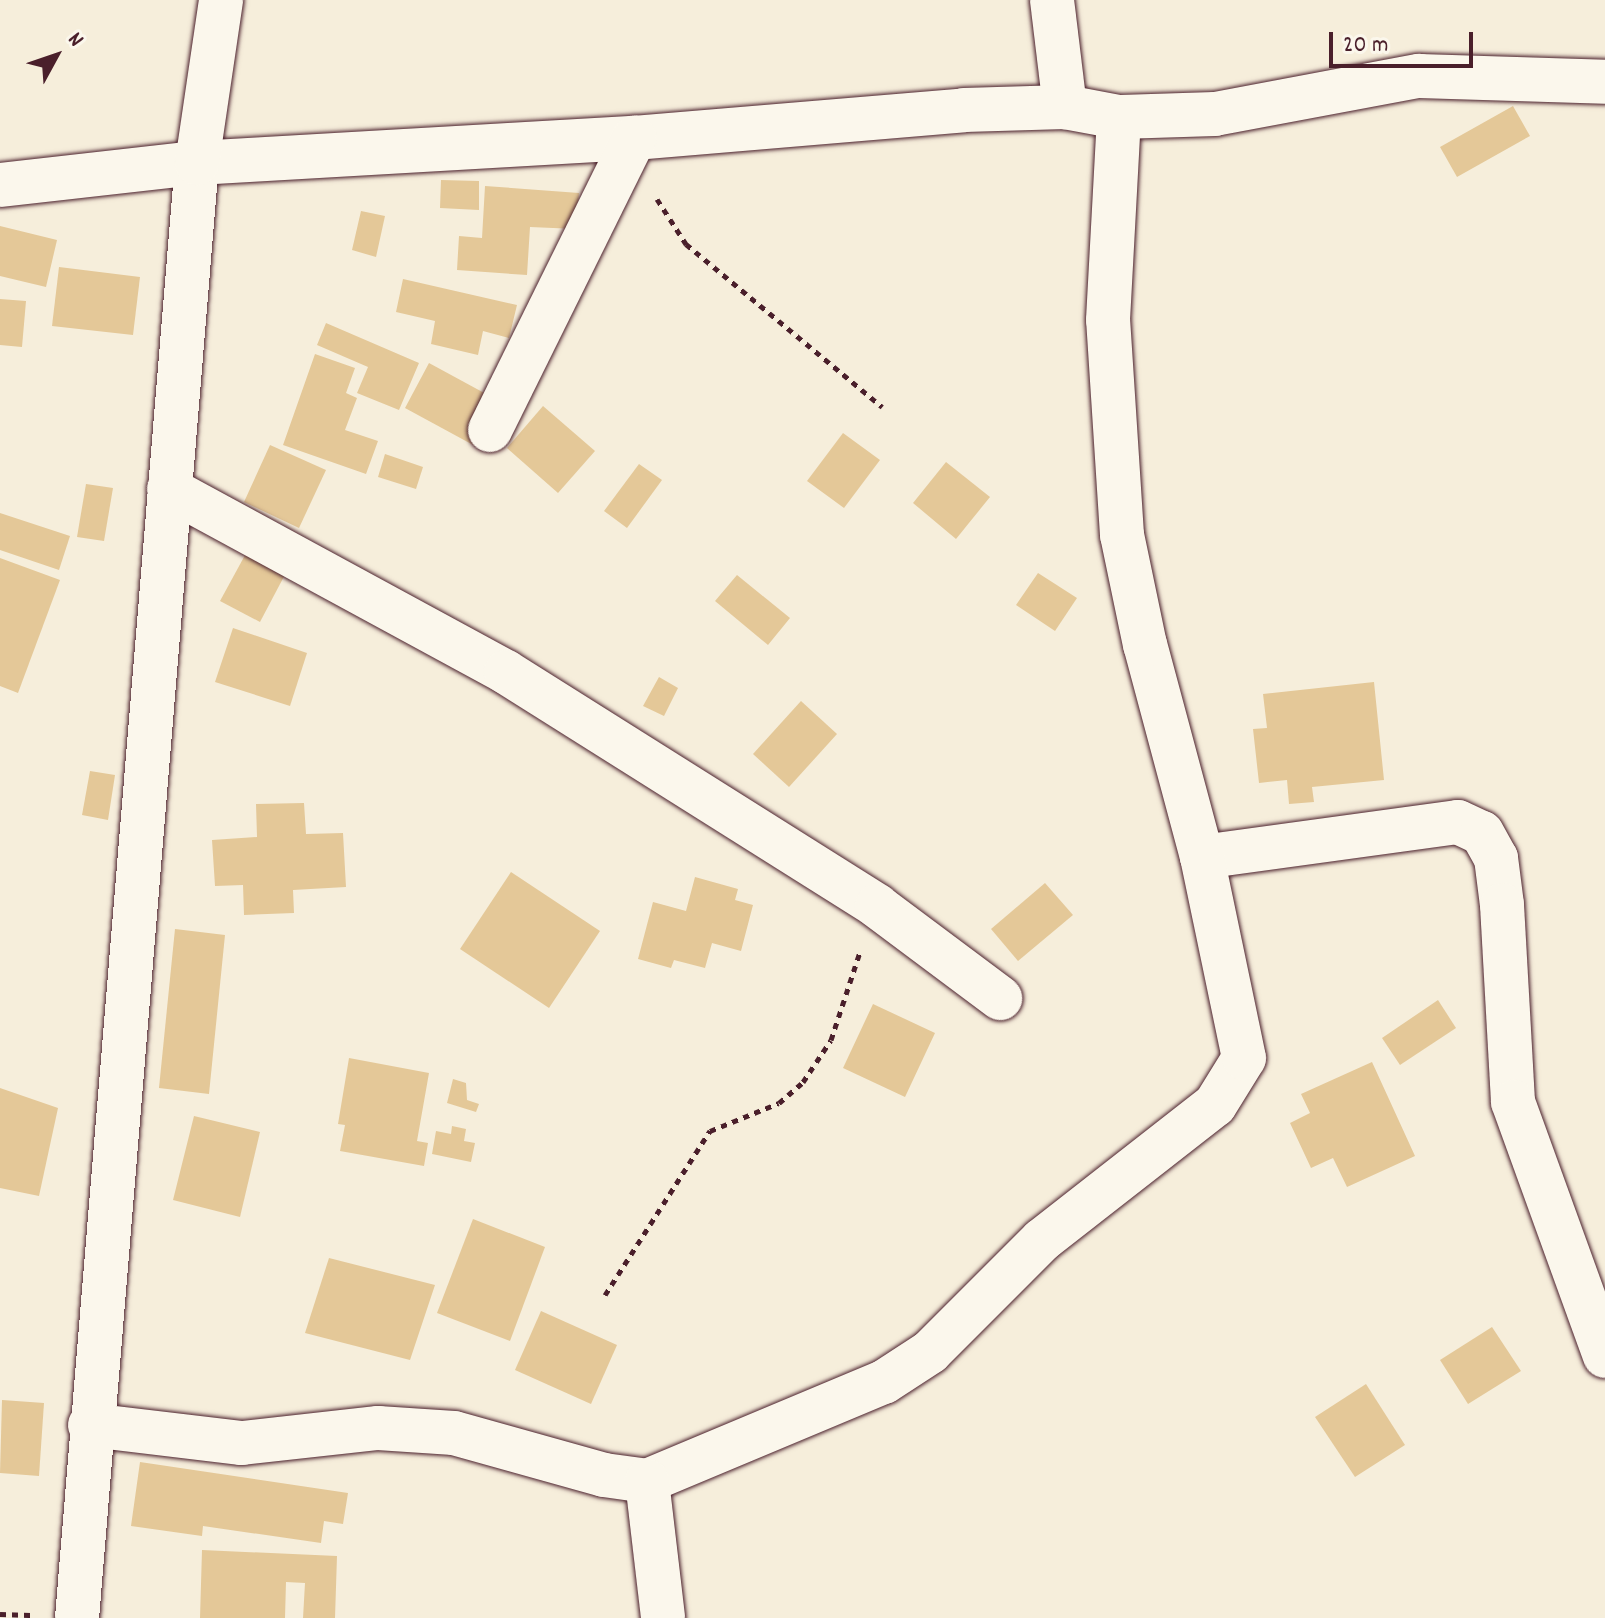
<!DOCTYPE html>
<style>
body{margin:0}
#map{position:relative;width:1605px;height:1618px;overflow:hidden;background:#f6eedb;font-family:Dekko,sans-serif}
div>[style]{position:absolute}
.building>*{inset:0;background:#e4c898}
.path>*{height:5px;margin-top:-2.5px;transform-origin:0;background:repeating-linear-gradient(90deg,#4a1f2b 0 6px,transparent 0 12px)}
.roads{filter:drop-shadow(0 0 2px #4a1f2b) drop-shadow(0 0 2px #4a1f2b)}
.minor>*{height:44px;margin:-22px;padding:0 22px;transform-origin:22px;border-radius:22px;background:#fbf7ec}
span{translate:-50% -50%;white-space:nowrap;text-align:center;line-height:1.15;-webkit-text-stroke:8px #fbf7ec;paint-order:stroke}
.north{position:absolute;left:16px;top:16px;width:80px;height:80px;-webkit-text-stroke:6px #fbf7ec;paint-order:stroke;rotate:50deg;font-size:22px;font-weight:700;line-height:32px;text-align:center;color:#4a1f2b}
.north::after{content:'';display:block;margin:auto;width:28px;height:36px;background:#4a1f2b;clip-path:polygon(50% 0,100% 100%,50% 72%,0 100%)}
.scale{position:absolute;left:1329px;top:32px;width:144px;height:36px;box-sizing:border-box;border:4px solid #4a1f2b;border-top:0;padding-left:10px;font-size:24px;line-height:28px;white-space:nowrap;color:#4a1f2b;-webkit-text-stroke:6px #fbf7ec;paint-order:stroke}
</style>
<div id="map">
<div class="building">
<i style="clip-path:polygon(1513px 106px,1530px 136px,1457px 177px,1440px 147px)"></i>
<i style="clip-path:polygon(441px 180px,479px 181px,479px 210px,440px 208px)"></i>
<i style="clip-path:polygon(485px 186px,579px 193px,576px 229px,530px 227px,527px 275px,457px 270px,459px 236px,482px 238px)"></i>
<i style="clip-path:polygon(361px 211px,385px 216px,376px 257px,352px 250px)"></i>
<i style="clip-path:polygon(0 226px,57px 240px,46px 287px,0 276px)"></i>
<i style="clip-path:polygon(59px 267px,140px 277px,133px 335px,52px 326px)"></i>
<i style="clip-path:polygon(403px 279px,517px 305px,509px 338px,483px 331px,478px 355px,431px 344px,435px 321px,396px 312px)"></i>
<i style="clip-path:polygon(0 299px,26px 301px,22px 347px,0 345px)"></i>
<i style="clip-path:polygon(326px 323px,419px 363px,399px 410px,357px 393px,368px 367px,317px 345px)"></i>
<i style="clip-path:polygon(315px 354px,355px 368px,346px 393px,357px 398px,345px 430px,378px 441px,366px 474px,283px 445px)"></i>
<i style="clip-path:polygon(429px 363px,499px 401px,475px 446px,405px 408px)"></i>
<i style="clip-path:polygon(543px 406px,595px 451px,558px 493px,507px 448px)"></i>
<i style="clip-path:polygon(843px 433px,880px 460px,844px 508px,807px 481px)"></i>
<i style="clip-path:polygon(270px 445px,326px 470px,299px 528px,244px 502px)"></i>
<i style="clip-path:polygon(385px 454px,423px 467px,416px 489px,378px 477px)"></i>
<i style="clip-path:polygon(946px 462px,990px 497px,956px 539px,913px 503px)"></i>
<i style="clip-path:polygon(639px 464px,662px 480px,627px 528px,604px 511px)"></i>
<i style="clip-path:polygon(86px 484px,113px 488px,104px 541px,77px 537px)"></i>
<i style="clip-path:polygon(0 513px,70px 536px,59px 570px,0 550px)"></i>
<i style="clip-path:polygon(250px 546px,289px 567px,260px 622px,220px 601px)"></i>
<i style="clip-path:polygon(0 558px,60px 580px,18px 693px,0 686px)"></i>
<i style="clip-path:polygon(1038px 573px,1077px 598px,1055px 631px,1016px 605px)"></i>
<i style="clip-path:polygon(737px 575px,790px 618px,768px 645px,715px 601px)"></i>
<i style="clip-path:polygon(233px 628px,307px 653px,290px 706px,215px 682px)"></i>
<i style="clip-path:polygon(659px 677px,678px 688px,664px 716px,643px 706px)"></i>
<i style="clip-path:polygon(1374px 682px,1384px 780px,1312px 787px,1314px 802px,1289px 804px,1287px 780px,1259px 783px,1253px 729px,1267px 728px,1263px 694px)"></i>
<i style="clip-path:polygon(801px 701px,837px 734px,789px 787px,753px 754px)"></i>
<i style="clip-path:polygon(90px 771px,115px 775px,108px 820px,82px 815px)"></i>
<i style="clip-path:polygon(304px 803px,306px 834px,343px 833px,346px 887px,293px 890px,294px 913px,244px 915px,243px 885px,215px 886px,212px 840px,257px 837px,256px 804px)"></i>
<i style="clip-path:polygon(511px 872px,600px 931px,549px 1008px,460px 949px)"></i>
<i style="clip-path:polygon(695px 877px,738px 889px,735px 900px,753px 905px,741px 951px,712px 943px,705px 968px,674px 960px,671px 968px,638px 959px,653px 902px,686px 911px)"></i>
<i style="clip-path:polygon(1045px 883px,1073px 915px,1018px 961px,991px 929px)"></i>
<i style="clip-path:polygon(175px 929px,225px 935px,209px 1094px,159px 1088px)"></i>
<i style="clip-path:polygon(1438px 1000px,1456px 1028px,1400px 1065px,1382px 1038px)"></i>
<i style="clip-path:polygon(873px 1004px,935px 1033px,905px 1097px,843px 1068px)"></i>
<i style="clip-path:polygon(349px 1058px,429px 1073px,417px 1141px,428px 1143px,424px 1166px,340px 1151px,345px 1125px,338px 1124px)"></i>
<i style="clip-path:polygon(1372px 1062px,1415px 1156px,1347px 1187px,1333px 1158px,1311px 1168px,1290px 1123px,1310px 1113px,1301px 1094px)"></i>
<i style="clip-path:polygon(453px 1079px,466px 1083px,467px 1100px,479px 1104px,476px 1112px,447px 1103px)"></i>
<i style="clip-path:polygon(0 1088px,58px 1108px,39px 1196px,0 1188px)"></i>
<i style="clip-path:polygon(194px 1116px,260px 1132px,240px 1217px,173px 1200px)"></i>
<i style="clip-path:polygon(452px 1126px,466px 1129px,464px 1141px,475px 1143px,471px 1162px,432px 1154px,436px 1131px,451px 1134px)"></i>
<i style="clip-path:polygon(473px 1219px,545px 1247px,510px 1341px,437px 1313px)"></i>
<i style="clip-path:polygon(329px 1258px,435px 1285px,410px 1360px,305px 1333px)"></i>
<i style="clip-path:polygon(541px 1311px,617px 1345px,591px 1404px,515px 1370px)"></i>
<i style="clip-path:polygon(1492px 1327px,1521px 1371px,1468px 1404px,1440px 1360px)"></i>
<i style="clip-path:polygon(1366px 1384px,1405px 1445px,1355px 1477px,1315px 1417px)"></i>
<i style="clip-path:polygon(2px 1400px,44px 1403px,39px 1476px,0 1473px)"></i>
<i style="clip-path:polygon(140px 1462px,348px 1493px,343px 1524px,324px 1521px,321px 1543px,203px 1526px,202px 1536px,131px 1526px)"></i>
<i style="clip-path:polygon(202px 1550px,337px 1556px,335px 1618px,303px 1618px,305px 1583px,286px 1582px,285px 1618px,200px 1618px)"></i>
</div>
<div class="path">
<i style="left:657px;top:199px;width:54px;rotate:57.2deg"></i>
<i style="left:686px;top:244px;width:255px;rotate:39.7deg"></i>
<i style="left:605px;top:1295px;width:195px;rotate:-57.4deg"></i>
<i style="left:710px;top:1131px;width:74px;rotate:-22.1deg"></i>
<i style="left:779px;top:1103px;width:32px;rotate:-41deg"></i>
<i style="left:803px;top:1082px;width:50px;rotate:-56.3deg"></i>
<i style="left:831px;top:1040px;width:93px;rotate:-71.8deg"></i>
<i style="left:0;top:1614px;width:31px;rotate:2deg"></i>
</div>
<div class="roads">
<div class="minor">
<i style="left:1052px;top:0;width:108px;rotate:83.1deg"></i>
<i style="left:0;top:185px;width:198px;rotate:-6.4deg"></i>
<i style="left:197px;top:163px;width:438px;rotate:-3.3deg"></i>
<i style="left:634px;top:138px;width:331px;rotate:-4.8deg"></i>
<i style="left:964px;top:110px;width:101px;rotate:-1.7deg"></i>
<i style="left:1065px;top:107px;width:55px;rotate:10.5deg"></i>
<i style="left:1119px;top:117px;width:96px;rotate:-1.8deg"></i>
<i style="left:1215px;top:114px;width:208px;rotate:-10.6deg"></i>
<i style="left:1419px;top:76px;width:186px;rotate:1.8deg"></i>
<i style="left:490px;top:430px;width:326px;rotate:-63.7deg"></i>
<i style="left:169px;top:489px;width:383px;rotate:28.5deg"></i>
<i style="left:506px;top:672px;width:439px;rotate:32.2deg"></i>
<i style="left:877px;top:906px;width:154px;rotate:36.8deg"></i>
<i style="left:1202px;top:857px;width:258px;rotate:-7.8deg"></i>
<i style="left:1458px;top:822px;width:26px;rotate:25deg"></i>
<i style="left:1482px;top:833px;width:29px;rotate:61deg"></i>
<i style="left:1496px;top:858px;width:47px;rotate:82.7deg"></i>
<i style="left:1502px;top:905px;width:197px;rotate:86.8deg"></i>
<i style="left:1513px;top:1102px;width:270px;rotate:70.1deg"></i>
<i style="left:90px;top:1425px;width:153px;rotate:6.8deg"></i>
<i style="left:242px;top:1443px;width:137px;rotate:-6.3deg"></i>
<i style="left:378px;top:1428px;width:76px;rotate:3.8deg"></i>
<i style="left:454px;top:1433px;width:156px;rotate:15.6deg"></i>
<i style="left:604px;top:1475px;width:43px;rotate:7.9deg"></i>
<i style="left:647px;top:1481px;width:257px;rotate:-22.7deg"></i>
<i style="left:884px;top:1382px;width:55px;rotate:-33.1deg"></i>
<i style="left:930px;top:1352px;width:158px;rotate:-45deg"></i>
<i style="left:1042px;top:1240px;width:219px;rotate:-38deg"></i>
<i style="left:1215px;top:1105px;width:55px;rotate:-58.3deg"></i>
<i style="left:1244px;top:1058px;width:205px;rotate:-101.8deg"></i>
<i style="left:1202px;top:857px;width:220px;rotate:-105deg"></i>
<i style="left:1145px;top:645px;width:112px;rotate:-101.8deg"></i>
<i style="left:1122px;top:535px;width:215px;rotate:-93.7deg"></i>
<i style="left:1108px;top:320px;width:203px;rotate:-86.9deg"></i>
<i style="left:647px;top:1481px;width:138px;rotate:83.3deg"></i>
<i style="left:77px;top:1618px;width:1460px;rotate:-85.29deg"></i>
<i style="left:197px;top:163px;width:165px;rotate:-81.6deg"></i>
</div>
</div>
<div class="north">N</div>
<div class="scale">20 m</div>
</div>
